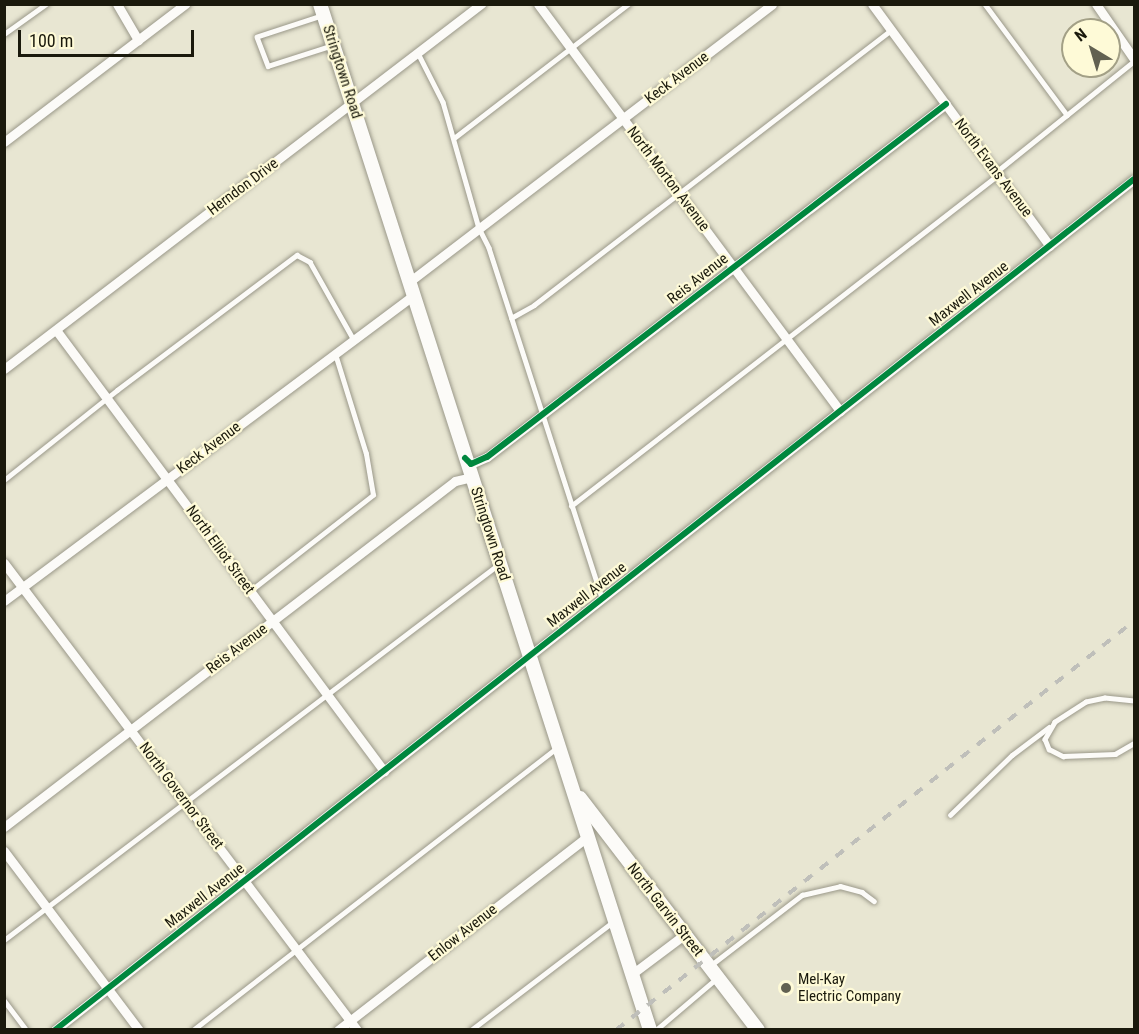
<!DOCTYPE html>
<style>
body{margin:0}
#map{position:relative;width:1139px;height:1034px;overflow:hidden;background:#e8e6d2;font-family:"Roboto Condensed",sans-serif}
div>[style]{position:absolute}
.roads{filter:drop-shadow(0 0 2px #9a9889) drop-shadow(0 0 2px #9a9889)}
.lane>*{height:4.5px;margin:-2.25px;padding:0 2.25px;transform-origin:2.25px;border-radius:2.25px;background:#fcfbf8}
.street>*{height:9px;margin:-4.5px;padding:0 4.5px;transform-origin:4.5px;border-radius:4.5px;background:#fcfbf8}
.secondary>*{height:14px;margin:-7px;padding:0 7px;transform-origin:7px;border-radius:7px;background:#fcfbf8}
.rail>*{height:4px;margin-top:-2px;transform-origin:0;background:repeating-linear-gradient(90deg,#bfbfba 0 10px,transparent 0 20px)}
.cycleway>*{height:6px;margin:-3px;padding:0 3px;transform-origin:3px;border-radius:3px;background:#00873e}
.dots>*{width:16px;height:16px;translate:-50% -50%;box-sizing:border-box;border:3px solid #fefad7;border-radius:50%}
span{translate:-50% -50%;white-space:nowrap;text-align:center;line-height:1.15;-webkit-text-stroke:4.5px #fefad7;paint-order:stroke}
.street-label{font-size:15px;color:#1a190c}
.poi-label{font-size:15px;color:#1a190c}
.left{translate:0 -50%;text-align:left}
.frame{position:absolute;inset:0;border:6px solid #1a190c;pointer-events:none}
.north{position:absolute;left:1061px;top:18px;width:60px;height:60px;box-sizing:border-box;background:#fefad7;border:2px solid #a3a086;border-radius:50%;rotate:322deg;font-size:16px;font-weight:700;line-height:24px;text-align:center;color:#1a190c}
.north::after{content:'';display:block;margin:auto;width:21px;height:27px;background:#626151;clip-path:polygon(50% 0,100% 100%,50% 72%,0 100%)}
.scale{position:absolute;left:18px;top:30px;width:176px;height:27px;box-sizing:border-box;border:3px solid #1a190c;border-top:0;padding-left:8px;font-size:18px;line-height:21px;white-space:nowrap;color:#1a190c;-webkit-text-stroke:4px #fefad7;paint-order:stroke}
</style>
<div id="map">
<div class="roads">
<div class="lane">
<i style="left:985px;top:4px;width:138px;rotate:53.5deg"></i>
<i style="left:321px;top:16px;width:67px;rotate:161.8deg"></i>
<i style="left:257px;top:37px;width:31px;rotate:69deg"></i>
<i style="left:268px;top:66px;width:65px;rotate:-17.9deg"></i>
<i style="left:4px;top:34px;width:52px;rotate:-35.5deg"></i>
<i style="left:418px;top:53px;width:55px;rotate:63deg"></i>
<i style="left:443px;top:102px;width:131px;rotate:74.1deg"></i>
<i style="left:479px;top:228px;width:22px;rotate:63deg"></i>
<i style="left:489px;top:248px;width:367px;rotate:72.1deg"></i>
<i style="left:454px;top:138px;width:220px;rotate:-37.6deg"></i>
<i style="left:996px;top:172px;width:177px;rotate:-38.8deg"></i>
<i style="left:511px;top:318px;width:26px;rotate:-29deg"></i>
<i style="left:534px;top:305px;width:451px;rotate:-37.6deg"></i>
<i style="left:4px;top:480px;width:144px;rotate:-38.5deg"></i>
<i style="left:117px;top:390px;width:225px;rotate:-36.9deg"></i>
<i style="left:297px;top:255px;width:15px;rotate:28deg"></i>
<i style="left:310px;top:262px;width:90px;rotate:60.6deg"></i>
<i style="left:571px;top:506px;width:540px;rotate:-37.78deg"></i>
<i style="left:250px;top:591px;width:156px;rotate:-38deg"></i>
<i style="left:373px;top:495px;width:42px;rotate:-99.7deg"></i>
<i style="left:366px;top:454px;width:105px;rotate:-107.2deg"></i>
<i style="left:1134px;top:701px;width:29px;rotate:-174deg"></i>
<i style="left:1105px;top:698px;width:19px;rotate:168deg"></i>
<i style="left:1086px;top:702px;width:37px;rotate:147deg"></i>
<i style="left:1055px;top:722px;width:20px;rotate:120deg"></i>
<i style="left:1045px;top:739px;width:11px;rotate:68deg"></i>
<i style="left:1049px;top:749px;width:16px;rotate:27deg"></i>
<i style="left:1063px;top:756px;width:52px;rotate:-2.2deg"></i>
<i style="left:1115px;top:754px;width:22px;rotate:-30deg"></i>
<i style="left:950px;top:815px;width:86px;rotate:-44.1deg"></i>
<i style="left:1012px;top:755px;width:46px;rotate:-37.1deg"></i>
<i style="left:4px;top:940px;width:622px;rotate:-37.22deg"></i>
<i style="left:711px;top:965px;width:115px;rotate:-37.6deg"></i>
<i style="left:802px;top:895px;width:39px;rotate:-13deg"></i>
<i style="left:840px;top:886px;width:23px;rotate:15deg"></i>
<i style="left:862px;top:892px;width:15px;rotate:37deg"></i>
<i style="left:4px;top:1000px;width:38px;rotate:53deg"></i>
<i style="left:193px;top:1030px;width:460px;rotate:-37.8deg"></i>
<i style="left:471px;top:1030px;width:178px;rotate:-37.3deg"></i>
<i style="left:656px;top:1030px;width:79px;rotate:-40.4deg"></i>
</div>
<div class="street">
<i style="left:117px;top:4px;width:42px;rotate:59.7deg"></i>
<i style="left:538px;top:4px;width:507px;rotate:53.42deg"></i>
<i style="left:872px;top:4px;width:300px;rotate:53.7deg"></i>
<i style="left:1096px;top:4px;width:67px;rotate:55.4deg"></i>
<i style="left:4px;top:142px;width:228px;rotate:-37.3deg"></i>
<i style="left:409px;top:282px;width:457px;rotate:-37.4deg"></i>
<i style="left:56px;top:330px;width:550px;rotate:53.36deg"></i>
<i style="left:4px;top:369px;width:601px;rotate:-37.42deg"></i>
<i style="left:467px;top:460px;width:6px;rotate:45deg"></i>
<i style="left:471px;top:464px;width:17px;rotate:-24deg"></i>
<i style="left:487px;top:457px;width:579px;rotate:-37.56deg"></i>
<i style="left:4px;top:563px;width:585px;rotate:52.91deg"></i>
<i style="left:4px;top:601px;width:512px;rotate:-36.74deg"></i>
<i style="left:4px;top:827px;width:568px;rotate:-37.49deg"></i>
<i style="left:455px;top:481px;width:17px;rotate:-13deg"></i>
<i style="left:4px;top:851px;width:224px;rotate:53deg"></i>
<i style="left:632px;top:974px;width:65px;rotate:-36.9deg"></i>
<i style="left:55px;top:1030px;width:1374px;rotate:-38.26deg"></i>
<i style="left:338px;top:1030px;width:316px;rotate:-37.8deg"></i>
</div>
<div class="secondary">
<i style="left:320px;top:4px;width:1078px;rotate:72.17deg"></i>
<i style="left:580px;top:798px;width:292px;rotate:52.5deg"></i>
</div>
</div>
<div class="rail">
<i style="left:616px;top:1030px;width:660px;rotate:-38.29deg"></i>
</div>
<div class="cycleway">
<i style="left:465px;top:458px;width:8px;rotate:45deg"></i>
<i style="left:471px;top:464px;width:17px;rotate:-24deg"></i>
<i style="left:487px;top:457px;width:579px;rotate:-37.56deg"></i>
<i style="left:55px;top:1030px;width:1374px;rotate:-38.26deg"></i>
</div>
<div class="dots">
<i style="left:786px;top:988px;background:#626151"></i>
</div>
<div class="street-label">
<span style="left:342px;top:72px;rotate:72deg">Stringtown Road</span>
<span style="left:677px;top:78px;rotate:-37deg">Keck Avenue</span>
<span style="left:993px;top:168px;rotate:53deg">North Evans Avenue</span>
<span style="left:668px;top:179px;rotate:53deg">North Morton Avenue</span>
<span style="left:243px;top:187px;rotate:-37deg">Herndon Drive</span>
<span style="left:698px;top:279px;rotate:-38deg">Reis Avenue</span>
<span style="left:969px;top:294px;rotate:-38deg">Maxwell Avenue</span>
<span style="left:209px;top:448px;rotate:-37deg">Keck Avenue</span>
<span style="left:490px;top:534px;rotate:72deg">Stringtown Road</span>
<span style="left:220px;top:550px;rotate:54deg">North Elliot Street</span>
<span style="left:587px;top:595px;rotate:-38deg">Maxwell Avenue</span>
<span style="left:237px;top:649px;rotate:-37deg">Reis Avenue</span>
<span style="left:181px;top:796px;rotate:53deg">North Governor Street</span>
<span style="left:205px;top:896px;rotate:-38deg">Maxwell Avenue</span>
<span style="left:665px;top:910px;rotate:52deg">North Garvin Street</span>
<span style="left:463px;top:933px;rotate:-38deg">Enlow Avenue</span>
</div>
<div class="poi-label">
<span class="left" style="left:798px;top:988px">Mel-Kay<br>Electric Company</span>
</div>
<div class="frame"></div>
<div class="north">N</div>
<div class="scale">100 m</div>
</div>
